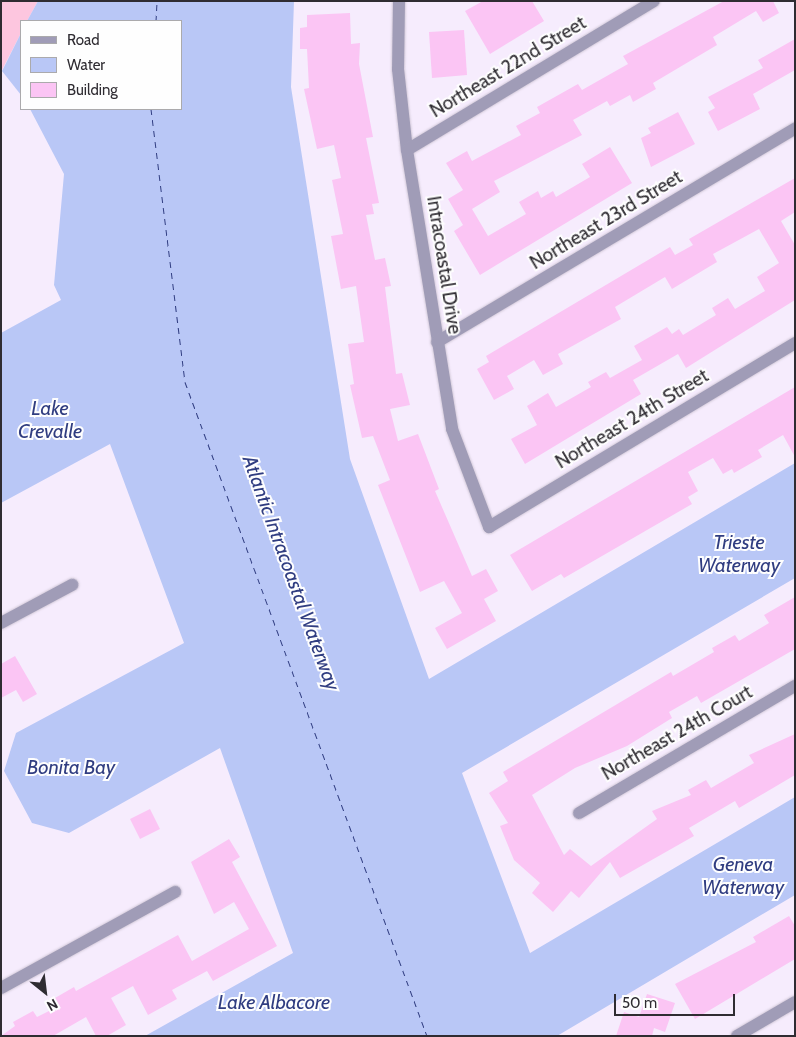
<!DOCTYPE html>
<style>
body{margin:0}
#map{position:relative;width:796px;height:1037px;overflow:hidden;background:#f6ecfd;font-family:Cabin,sans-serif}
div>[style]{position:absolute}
.green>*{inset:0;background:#fdc6df}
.water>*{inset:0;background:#b9c7f6}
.ferry>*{height:1px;margin-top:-0.5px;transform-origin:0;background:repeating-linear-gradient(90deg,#303d81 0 6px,transparent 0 11px)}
.building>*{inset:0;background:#fbc5f4}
.roads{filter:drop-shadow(0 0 1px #d2c9d8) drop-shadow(0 0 1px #d2c9d8)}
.street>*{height:12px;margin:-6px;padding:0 6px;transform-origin:6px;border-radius:6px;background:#a09cb7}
span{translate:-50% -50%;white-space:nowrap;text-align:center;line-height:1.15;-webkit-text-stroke:4px #fefefe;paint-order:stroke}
.street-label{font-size:19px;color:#2f2c32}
.water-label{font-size:20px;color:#303d81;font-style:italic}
.frame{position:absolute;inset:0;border:2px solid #2f2c32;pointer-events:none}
.legend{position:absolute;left:20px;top:20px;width:162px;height:90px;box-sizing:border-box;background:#fefefe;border:1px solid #abaaac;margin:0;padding:6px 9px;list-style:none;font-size:15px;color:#2f2c32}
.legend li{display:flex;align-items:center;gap:10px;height:25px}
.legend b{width:25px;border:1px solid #abaaac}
.north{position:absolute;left:20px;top:967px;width:50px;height:50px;-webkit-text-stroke:4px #fefefe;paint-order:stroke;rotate:151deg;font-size:14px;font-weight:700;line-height:20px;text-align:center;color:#2f2c32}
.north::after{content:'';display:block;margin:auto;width:18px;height:22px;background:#2f2c32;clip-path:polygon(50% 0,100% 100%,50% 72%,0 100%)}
.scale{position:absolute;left:614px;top:994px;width:121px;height:22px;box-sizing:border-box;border:2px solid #2f2c32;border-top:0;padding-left:6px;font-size:15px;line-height:18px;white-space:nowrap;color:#2f2c32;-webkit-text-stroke:4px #fefefe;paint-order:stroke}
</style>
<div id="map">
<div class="green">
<i style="clip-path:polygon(1px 1px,38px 1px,27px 21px,21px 21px,21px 33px,1px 72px)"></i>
</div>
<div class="water">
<i style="clip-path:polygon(38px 1px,294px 1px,291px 87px,350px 459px,429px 679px,795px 463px,795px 578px,462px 773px,530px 953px,795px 797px,795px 895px,557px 1036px,145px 1036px,293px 953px,220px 748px,69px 833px,32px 823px,4px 771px,16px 733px,184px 643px,110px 444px,1px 503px,1px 333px,61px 300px,54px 285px,64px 174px,30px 109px,181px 109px,181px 21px,27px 21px)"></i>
<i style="clip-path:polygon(21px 33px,21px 95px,2px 71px)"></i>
</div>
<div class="ferry">
<i style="left:156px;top:21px;width:20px;rotate:-87deg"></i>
<i style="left:151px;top:109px;width:275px;rotate:82.9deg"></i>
<i style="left:185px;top:382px;width:697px;rotate:69.69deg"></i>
</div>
<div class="building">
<i style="clip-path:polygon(483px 1px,532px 1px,544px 21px,490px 54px,465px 11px)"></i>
<i style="clip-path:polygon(724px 1px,773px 1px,779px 13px,763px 22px,756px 11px,713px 37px,717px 45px,653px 83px,656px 89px,633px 102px,630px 95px,610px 106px,607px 101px,573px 120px,582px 135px,494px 181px,500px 192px,472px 209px,488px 236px,526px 214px,519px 202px,538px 191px,541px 198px,553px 191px,556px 197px,590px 177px,582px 164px,610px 147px,632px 183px,480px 275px,454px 231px,463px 225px,448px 199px,463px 190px,446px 163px,467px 151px,472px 161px,521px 135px,516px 126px,540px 113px,537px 107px,578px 84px,582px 90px,628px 64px,623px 56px)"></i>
<i style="clip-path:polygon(350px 13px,351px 44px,360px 43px,359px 64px,373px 137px,366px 138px,379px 203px,372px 204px,374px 214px,366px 215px,375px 260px,385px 258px,391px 286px,385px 287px,396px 374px,402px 373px,410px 405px,390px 409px,398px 441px,418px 434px,439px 489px,435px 491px,472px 576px,486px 569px,498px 591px,484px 599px,496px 621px,447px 649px,435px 628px,462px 613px,444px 581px,420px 592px,378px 485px,390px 480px,373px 436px,362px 438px,350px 385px,354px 384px,348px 344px,364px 342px,356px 286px,341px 289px,331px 236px,343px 234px,332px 180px,341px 178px,334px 145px,317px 149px,304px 89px,309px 88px,307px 49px,300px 49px,300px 28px,307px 27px,307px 15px)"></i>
<i style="clip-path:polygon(464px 30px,467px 75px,432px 78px,429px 32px)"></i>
<i style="clip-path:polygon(795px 39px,795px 70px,753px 94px,760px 109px,718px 131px,708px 112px,715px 108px,708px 97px,763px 68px,758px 60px)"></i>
<i style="clip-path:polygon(678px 112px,695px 144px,651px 167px,641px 138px,651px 133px,648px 128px)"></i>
<i style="clip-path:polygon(795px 178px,795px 212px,781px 221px,795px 245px,795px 300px,686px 368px,678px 354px,633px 380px,641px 394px,525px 464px,511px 439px,537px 425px,527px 406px,548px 393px,556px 407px,591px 387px,588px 382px,606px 372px,610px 378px,642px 360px,634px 346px,667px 327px,672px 334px,679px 329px,683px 335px,716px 315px,712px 308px,728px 298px,735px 309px,765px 291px,757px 277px,779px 263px,759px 229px,713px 254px,717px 262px,672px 289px,665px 277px,615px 307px,621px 319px,558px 354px,563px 364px,543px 375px,534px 360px,507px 376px,514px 389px,494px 400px,477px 369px,489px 362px,486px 356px,670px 247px,675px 255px,693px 245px,689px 239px)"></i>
<i style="clip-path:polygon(795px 387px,795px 457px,783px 435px,758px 450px,762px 457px,734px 473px,732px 469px,723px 474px,713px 458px,688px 472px,698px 491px,688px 497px,692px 504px,564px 578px,561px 574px,532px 591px,510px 555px)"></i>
<i style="clip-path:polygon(795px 597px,795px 649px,701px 703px,697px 696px,669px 712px,672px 718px,627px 746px,575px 768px,532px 795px,564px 855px,570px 849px,591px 866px,657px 819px,652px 811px,691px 795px,688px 790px,706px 780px,711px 788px,754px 763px,749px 755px,795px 734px,795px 775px,739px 808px,735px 801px,689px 828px,694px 836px,620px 878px,610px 862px,579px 898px,571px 891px,553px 912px,532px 893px,540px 883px,514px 860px,500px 826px,508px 823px,489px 793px,508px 781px,503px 772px,671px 672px,673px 676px,714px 652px,712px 648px,735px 635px,739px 641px,769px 623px,764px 615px)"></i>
<i style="clip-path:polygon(15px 656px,37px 694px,23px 702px,16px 690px,1px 698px,1px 664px)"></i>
<i style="clip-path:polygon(150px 809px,160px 829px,140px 839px,130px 819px)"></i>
<i style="clip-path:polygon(229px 839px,240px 857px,232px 862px,277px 946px,213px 981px,207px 971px,172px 990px,177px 999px,148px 1015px,133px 986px,111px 998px,126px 1025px,107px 1036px,96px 1036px,86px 1017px,53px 1036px,1px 1036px,15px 1026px,13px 1022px,33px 1011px,37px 1017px,59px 1006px,55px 998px,74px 987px,76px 991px,178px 935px,192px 961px,249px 929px,234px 902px,214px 914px,191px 862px)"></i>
<i style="clip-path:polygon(789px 916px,795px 926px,795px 959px,695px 1019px,675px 984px,756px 942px,753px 937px)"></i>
<i style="clip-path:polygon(647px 994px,675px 1003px,665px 1032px,654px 1028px,652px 1036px,616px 1036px,624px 1012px,639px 1017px)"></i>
</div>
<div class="roads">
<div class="street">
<i style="left:399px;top:1px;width:68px;rotate:90.8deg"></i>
<i style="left:398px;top:69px;width:81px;rotate:83.7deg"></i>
<i style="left:407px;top:150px;width:283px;rotate:80.8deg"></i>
<i style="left:452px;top:429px;width:105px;rotate:69.3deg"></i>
<i style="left:489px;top:527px;width:357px;rotate:-31deg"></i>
<i style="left:407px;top:150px;width:288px;rotate:-31.1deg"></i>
<i style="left:437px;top:342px;width:417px;rotate:-30.8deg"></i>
<i style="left:1px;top:623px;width:81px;rotate:-28.2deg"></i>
<i style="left:579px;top:813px;width:251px;rotate:-30.5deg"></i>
<i style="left:1px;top:988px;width:199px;rotate:-28.9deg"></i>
<i style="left:737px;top:1036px;width:67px;rotate:-30.4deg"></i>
</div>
</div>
<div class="street-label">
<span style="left:508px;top:67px;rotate:-31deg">Northeast 22nd Street</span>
<span style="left:606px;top:220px;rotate:-31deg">Northeast 23rd Street</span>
<span style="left:444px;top:265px;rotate:81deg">Intracoastal Drive</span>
<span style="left:632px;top:419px;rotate:-31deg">Northeast 24th Street</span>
<span style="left:677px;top:733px;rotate:-30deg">Northeast 24th Court</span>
</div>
<div class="water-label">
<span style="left:50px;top:420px">Lake<br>Crevalle</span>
<span style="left:739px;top:554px">Trieste<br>Waterway</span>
<span style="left:291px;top:573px;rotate:70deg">Atlantic Intracoastal Waterway</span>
<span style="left:71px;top:767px">Bonita Bay</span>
<span style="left:743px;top:876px">Geneva<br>Waterway</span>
<span style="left:274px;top:1002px">Lake Albacore</span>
</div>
<div class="frame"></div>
<ul class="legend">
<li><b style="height:6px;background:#a09cb7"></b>Road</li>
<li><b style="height:14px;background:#b9c7f6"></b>Water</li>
<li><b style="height:14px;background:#fbc5f4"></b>Building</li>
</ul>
<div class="north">N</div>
<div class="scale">50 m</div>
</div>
